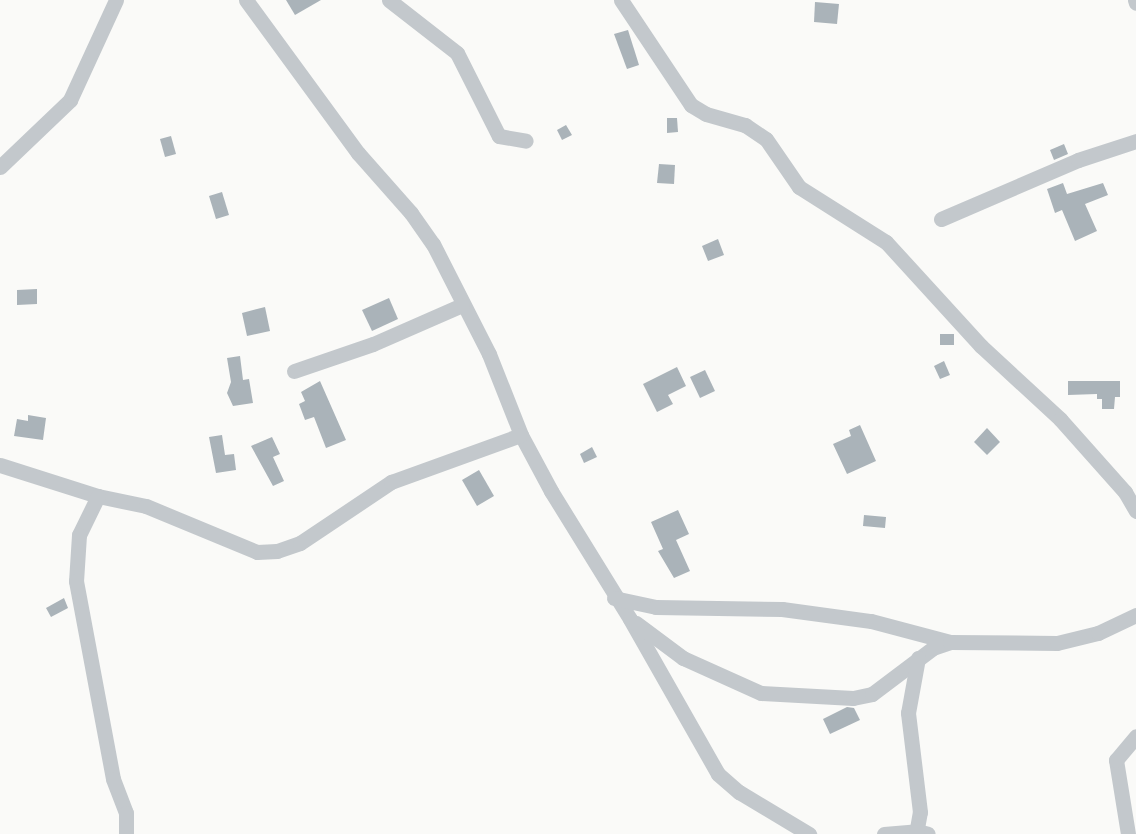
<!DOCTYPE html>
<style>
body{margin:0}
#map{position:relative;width:1136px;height:834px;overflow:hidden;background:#fafaf8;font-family:Montserrat,sans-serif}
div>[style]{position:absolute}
.building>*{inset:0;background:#aab3b9}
.street>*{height:15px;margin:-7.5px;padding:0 7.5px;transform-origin:7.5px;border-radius:7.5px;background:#c3c8cc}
span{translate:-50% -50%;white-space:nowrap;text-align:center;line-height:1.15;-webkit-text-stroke:6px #fff;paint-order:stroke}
</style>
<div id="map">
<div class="building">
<i style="clip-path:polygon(286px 0,321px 0,295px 15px)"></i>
<i style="clip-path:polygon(815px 2px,839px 4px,837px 24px,814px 22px)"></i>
<i style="clip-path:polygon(628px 30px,639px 65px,627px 69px,614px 34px)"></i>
<i style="clip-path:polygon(667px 118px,677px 118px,678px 132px,667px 133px)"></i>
<i style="clip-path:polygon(566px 125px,572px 135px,562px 140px,557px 130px)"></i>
<i style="clip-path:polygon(171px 136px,176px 154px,165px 157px,160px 139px)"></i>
<i style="clip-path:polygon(1064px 144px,1068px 154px,1054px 160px,1050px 150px)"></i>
<i style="clip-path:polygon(659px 164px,675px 165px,674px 184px,657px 183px)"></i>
<i style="clip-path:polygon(1063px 183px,1067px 194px,1103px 183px,1108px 195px,1085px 204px,1097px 231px,1075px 241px,1062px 210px,1055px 213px,1047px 189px)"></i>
<i style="clip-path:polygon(222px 192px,229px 215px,216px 219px,209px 196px)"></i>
<i style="clip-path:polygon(718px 239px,724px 255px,708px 261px,702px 246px)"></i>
<i style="clip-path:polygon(37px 289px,37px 304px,17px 305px,17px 290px)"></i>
<i style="clip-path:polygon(389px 298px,398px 319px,372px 331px,362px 310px)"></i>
<i style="clip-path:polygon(265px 307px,270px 331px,247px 336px,242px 313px)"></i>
<i style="clip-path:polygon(940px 334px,954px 334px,954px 345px,940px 345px)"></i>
<i style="clip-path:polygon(240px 356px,243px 380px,249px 379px,253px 403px,233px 406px,227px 393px,231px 382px,227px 358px)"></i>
<i style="clip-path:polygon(944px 361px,950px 375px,940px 379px,934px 366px)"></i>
<i style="clip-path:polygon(677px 367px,686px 386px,668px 395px,673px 404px,657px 412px,643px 384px)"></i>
<i style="clip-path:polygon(705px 370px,715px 391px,700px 398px,690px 377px)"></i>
<i style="clip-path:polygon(320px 381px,346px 440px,326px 448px,314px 417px,305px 420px,299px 404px,305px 401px,301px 392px)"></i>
<i style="clip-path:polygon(1068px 381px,1120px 381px,1120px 397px,1115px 397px,1114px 409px,1102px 409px,1102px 399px,1097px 399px,1097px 394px,1068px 395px)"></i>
<i style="clip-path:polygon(28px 415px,46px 418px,43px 440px,14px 436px,17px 419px,28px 421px)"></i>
<i style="clip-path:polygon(860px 425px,876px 461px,847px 474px,833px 444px,851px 436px,849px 430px)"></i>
<i style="clip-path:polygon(987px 428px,1000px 442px,987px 455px,974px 442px)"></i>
<i style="clip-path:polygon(222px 435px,225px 455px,234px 454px,236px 470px,216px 473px,209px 437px)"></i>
<i style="clip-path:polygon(272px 437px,280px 454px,273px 457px,284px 481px,273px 486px,251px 446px)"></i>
<i style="clip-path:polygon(592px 447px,597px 457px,584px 463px,580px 454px)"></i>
<i style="clip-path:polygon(479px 470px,494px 496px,477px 506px,462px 480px)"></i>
<i style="clip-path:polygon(678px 510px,689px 534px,676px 540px,690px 571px,674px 578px,658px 551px,663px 549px,651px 522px)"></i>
<i style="clip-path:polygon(864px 515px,886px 517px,885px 528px,863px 526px)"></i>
<i style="clip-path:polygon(64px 598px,68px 608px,51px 617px,46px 608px)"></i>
<i style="clip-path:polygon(847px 707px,854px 708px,860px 720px,830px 734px,823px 719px)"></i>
</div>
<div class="street">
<i style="left:246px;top:0;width:190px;rotate:53.8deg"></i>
<i style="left:358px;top:153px;width:80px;rotate:48.5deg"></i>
<i style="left:411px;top:213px;width:38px;rotate:55deg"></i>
<i style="left:433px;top:244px;width:123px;rotate:63deg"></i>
<i style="left:489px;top:354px;width:87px;rotate:68.4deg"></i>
<i style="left:521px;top:435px;width:64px;rotate:61.8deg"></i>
<i style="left:551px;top:491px;width:150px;rotate:58.3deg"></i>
<i style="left:630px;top:619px;width:178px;rotate:60.4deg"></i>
<i style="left:718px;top:774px;width:28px;rotate:41deg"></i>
<i style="left:739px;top:792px;width:82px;rotate:31deg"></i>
<i style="left:389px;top:0;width:86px;rotate:37.9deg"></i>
<i style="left:457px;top:53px;width:93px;rotate:63.2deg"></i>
<i style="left:499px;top:136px;width:27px;rotate:10deg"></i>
<i style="left:621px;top:0;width:126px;rotate:56.3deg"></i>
<i style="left:691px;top:105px;width:17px;rotate:31deg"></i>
<i style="left:706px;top:114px;width:41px;rotate:15.8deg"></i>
<i style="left:745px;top:125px;width:25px;rotate:34deg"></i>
<i style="left:766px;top:139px;width:58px;rotate:55.5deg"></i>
<i style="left:799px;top:187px;width:103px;rotate:32.3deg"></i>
<i style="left:886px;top:242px;width:141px;rotate:47.6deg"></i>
<i style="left:981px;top:346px;width:108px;rotate:42.7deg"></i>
<i style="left:1060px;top:419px;width:98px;rotate:48.3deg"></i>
<i style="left:1125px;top:492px;width:22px;rotate:60deg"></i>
<i style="left:1135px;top:0;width:3px;rotate:72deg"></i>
<i style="left:0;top:167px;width:97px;rotate:-43.7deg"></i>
<i style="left:70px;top:100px;width:110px;rotate:-65.3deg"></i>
<i style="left:941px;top:219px;width:149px;rotate:-23.3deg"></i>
<i style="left:1078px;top:160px;width:61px;rotate:-18.1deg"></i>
<i style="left:294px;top:371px;width:83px;rotate:-18.9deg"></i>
<i style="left:373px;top:344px;width:97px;rotate:-23.7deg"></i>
<i style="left:0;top:465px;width:103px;rotate:17.6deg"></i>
<i style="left:98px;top:496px;width:49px;rotate:11.8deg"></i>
<i style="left:146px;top:506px;width:120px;rotate:22.5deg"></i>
<i style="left:257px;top:552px;width:20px;rotate:-3deg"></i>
<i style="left:277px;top:551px;width:24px;rotate:-19deg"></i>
<i style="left:300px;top:543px;width:110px;rotate:-33.8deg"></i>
<i style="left:391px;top:482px;width:138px;rotate:-19.9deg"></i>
<i style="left:98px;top:496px;width:43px;rotate:116deg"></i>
<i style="left:79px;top:535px;width:46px;rotate:93.7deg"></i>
<i style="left:76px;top:581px;width:201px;rotate:79.4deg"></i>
<i style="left:113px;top:779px;width:36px;rotate:69deg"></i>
<i style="left:126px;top:813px;width:21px;rotate:90deg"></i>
<i style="left:614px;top:598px;width:43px;rotate:12.1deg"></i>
<i style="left:656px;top:607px;width:126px;rotate:0.9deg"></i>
<i style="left:782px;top:609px;width:90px;rotate:7.7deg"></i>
<i style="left:871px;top:621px;width:82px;rotate:14.9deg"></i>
<i style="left:636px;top:623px;width:59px;rotate:36.7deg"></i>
<i style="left:683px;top:658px;width:85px;rotate:24.2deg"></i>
<i style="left:761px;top:693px;width:92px;rotate:3.1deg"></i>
<i style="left:853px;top:698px;width:19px;rotate:-12deg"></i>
<i style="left:872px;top:694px;width:76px;rotate:-37deg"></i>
<i style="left:933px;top:648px;width:18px;rotate:-19deg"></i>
<i style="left:950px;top:642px;width:107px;rotate:0.5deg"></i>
<i style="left:1057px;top:643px;width:42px;rotate:-13.7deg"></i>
<i style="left:1098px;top:633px;width:42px;rotate:-25.3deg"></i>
<i style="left:884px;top:834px;width:33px;rotate:-5deg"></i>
<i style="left:917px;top:831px;width:11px;rotate:15deg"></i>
<i style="left:916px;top:834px;width:22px;rotate:-80deg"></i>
<i style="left:920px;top:812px;width:100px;rotate:-96.9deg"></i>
<i style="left:908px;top:713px;width:56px;rotate:-79.7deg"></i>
<i style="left:1128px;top:834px;width:75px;rotate:-99.2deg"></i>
<i style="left:1116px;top:760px;width:31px;rotate:-50deg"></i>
</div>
</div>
